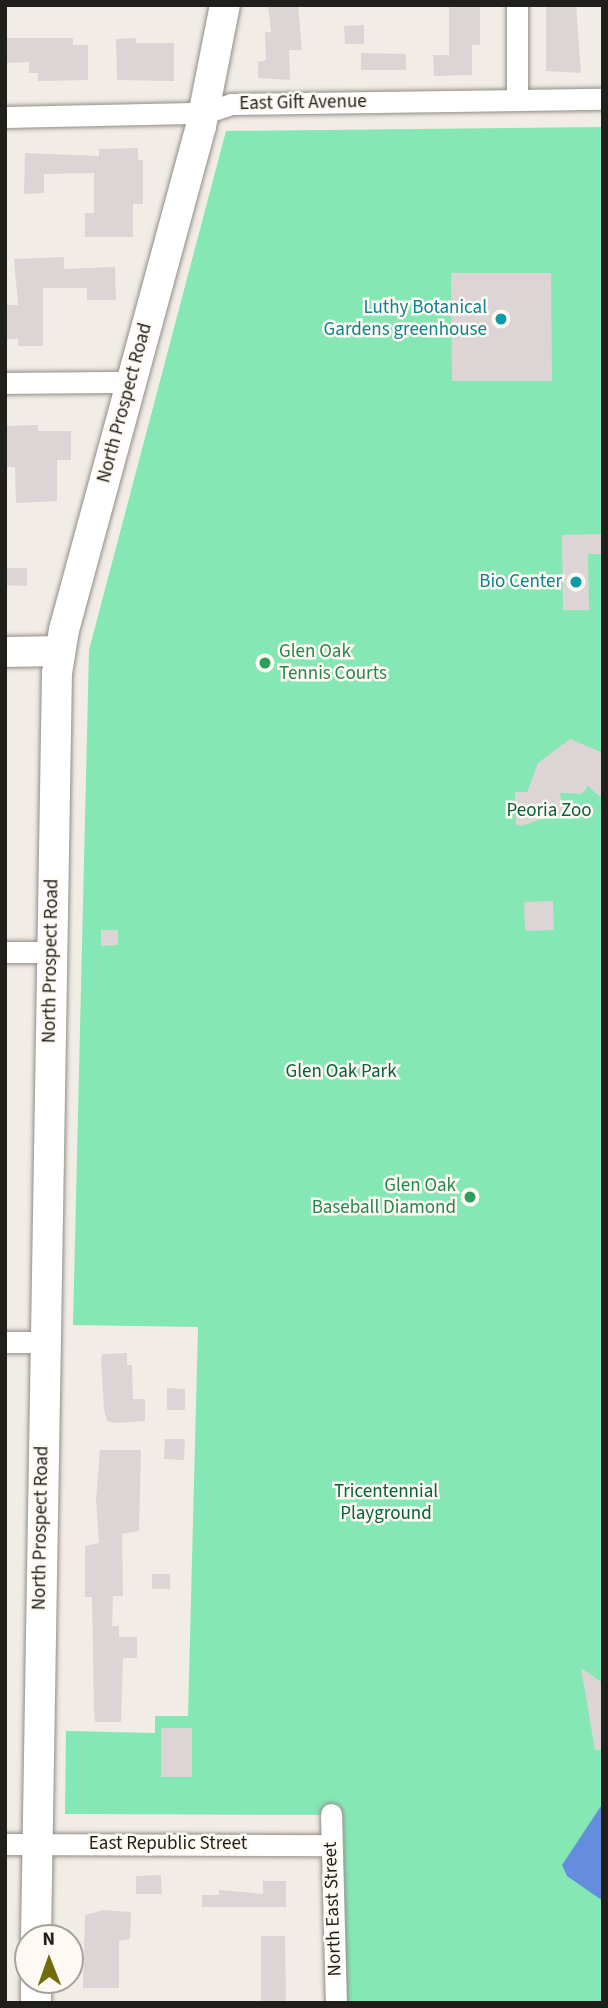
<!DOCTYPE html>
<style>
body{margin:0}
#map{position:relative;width:608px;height:2008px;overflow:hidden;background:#f1ece5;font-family:"Source Sans 3",sans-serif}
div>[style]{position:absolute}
.green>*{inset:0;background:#85e7b4}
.water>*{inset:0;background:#648ddd}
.building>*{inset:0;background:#ddd4d6}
.roads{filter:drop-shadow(0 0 2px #918d87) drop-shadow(0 0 2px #918d87)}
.street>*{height:21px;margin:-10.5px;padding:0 10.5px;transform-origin:10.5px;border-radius:10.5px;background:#fff}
.secondary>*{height:30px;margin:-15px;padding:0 15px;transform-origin:15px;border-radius:15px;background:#fff}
.dots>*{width:19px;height:19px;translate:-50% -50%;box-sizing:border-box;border:4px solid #fefaf3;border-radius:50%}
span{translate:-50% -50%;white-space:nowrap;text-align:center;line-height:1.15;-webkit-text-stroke:5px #fefaf3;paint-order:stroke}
.street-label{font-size:19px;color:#201f1c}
.culture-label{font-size:19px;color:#0d838f}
.right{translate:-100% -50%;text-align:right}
.leisure-label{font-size:19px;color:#27864d}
.left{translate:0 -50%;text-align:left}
.park-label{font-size:19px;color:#07603e}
.frame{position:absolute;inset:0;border:7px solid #201f1c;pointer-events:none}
.north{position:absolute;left:14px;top:1924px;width:70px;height:70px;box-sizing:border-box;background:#fefaf3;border:2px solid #a5a29d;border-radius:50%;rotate:359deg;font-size:19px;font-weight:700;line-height:28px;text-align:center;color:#201f1c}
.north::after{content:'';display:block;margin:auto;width:24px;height:32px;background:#726d0b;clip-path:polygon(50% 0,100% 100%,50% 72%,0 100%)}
</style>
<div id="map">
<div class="green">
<i style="clip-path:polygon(603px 127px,603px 2003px,347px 2003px,343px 1815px,65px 1814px,66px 1731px,155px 1733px,155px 1716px,188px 1716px,198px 1327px,73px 1325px,89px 650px,226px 131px)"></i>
</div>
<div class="water">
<i style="clip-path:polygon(603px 1803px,603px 1901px,567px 1876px,562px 1865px)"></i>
</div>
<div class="building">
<i style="clip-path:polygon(268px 5px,298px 5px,302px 50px,289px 50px,290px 80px,258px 78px,258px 62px,266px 60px,265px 32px,271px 32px)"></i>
<i style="clip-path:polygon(449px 5px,480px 5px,480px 45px,472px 45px,472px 75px,434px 76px,433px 55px,449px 55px)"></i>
<i style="clip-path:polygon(546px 5px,576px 5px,581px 73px,546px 71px)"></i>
<i style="clip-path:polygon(364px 25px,364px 44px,345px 44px,344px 26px)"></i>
<i style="clip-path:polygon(5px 38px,73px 38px,73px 45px,88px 45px,88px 80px,38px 81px,38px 73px,29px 73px,29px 62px,5px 63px)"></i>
<i style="clip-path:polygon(136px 38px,136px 43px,174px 43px,174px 81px,117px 80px,116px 39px)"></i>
<i style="clip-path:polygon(361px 53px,406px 54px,406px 70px,361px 70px)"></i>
<i style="clip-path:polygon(138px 148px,138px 160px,143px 160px,143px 204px,133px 204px,133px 237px,85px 237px,85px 213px,94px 213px,94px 173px,44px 174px,44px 193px,24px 194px,25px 153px,99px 156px,99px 149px)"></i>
<i style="clip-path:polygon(64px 257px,64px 269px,115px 267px,116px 300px,87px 300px,87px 288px,43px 288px,43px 346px,18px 346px,18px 339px,5px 339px,5px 305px,18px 305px,14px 259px)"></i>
<i style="clip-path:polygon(451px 273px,551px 273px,552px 381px,452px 381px)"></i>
<i style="clip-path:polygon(38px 425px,38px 431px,71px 431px,71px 460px,57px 460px,57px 501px,16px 503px,15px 467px,5px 467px,5px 426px)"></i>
<i style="clip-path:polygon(603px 534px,603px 554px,588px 554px,589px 610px,563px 610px,562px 535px)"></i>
<i style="clip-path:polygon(5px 568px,27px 568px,27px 586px,5px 585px)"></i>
<i style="clip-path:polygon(570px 739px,603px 753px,603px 799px,588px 786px,582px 794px,560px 793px,563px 811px,522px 826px,516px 824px,515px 792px,527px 792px,538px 763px)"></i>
<i style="clip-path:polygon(553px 901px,554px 930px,525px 931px,524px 902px)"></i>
<i style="clip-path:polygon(101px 930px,118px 930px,118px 945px,101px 946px)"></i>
<i style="clip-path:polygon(127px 1353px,127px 1365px,132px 1365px,133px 1399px,145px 1399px,145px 1421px,115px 1423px,107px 1421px,104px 1409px,101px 1358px,103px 1354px)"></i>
<i style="clip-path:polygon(167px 1388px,185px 1389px,185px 1410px,167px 1410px)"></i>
<i style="clip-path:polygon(165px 1439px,185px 1439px,184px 1460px,164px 1459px)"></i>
<i style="clip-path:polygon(100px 1450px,141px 1450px,139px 1531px,122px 1534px,123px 1596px,113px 1596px,112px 1626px,119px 1626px,119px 1637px,137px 1637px,137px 1658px,123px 1658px,121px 1722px,95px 1722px,94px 1711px,92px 1597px,85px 1597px,85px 1546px,99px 1543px,96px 1499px)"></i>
<i style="clip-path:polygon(152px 1574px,170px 1574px,170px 1589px,152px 1589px)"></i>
<i style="clip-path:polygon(581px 1668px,603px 1683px,603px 1750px,595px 1750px)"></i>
<i style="clip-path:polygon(161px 1728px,192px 1728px,192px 1777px,161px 1777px)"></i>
<i style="clip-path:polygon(161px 1875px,162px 1894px,136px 1894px,136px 1876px)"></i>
<i style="clip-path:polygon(263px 1881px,286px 1881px,286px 1907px,202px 1907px,202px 1895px,219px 1895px,219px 1890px,263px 1894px)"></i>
<i style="clip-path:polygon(104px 1910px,131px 1912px,130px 1939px,119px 1941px,119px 1988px,83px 1988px,85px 1915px)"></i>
<i style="clip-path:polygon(261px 1936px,285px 1936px,286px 2003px,261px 2003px)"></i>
</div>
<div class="roads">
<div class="street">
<i style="left:517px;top:5px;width:93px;rotate:90deg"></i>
<i style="left:5px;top:117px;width:199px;rotate:-1.2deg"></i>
<i style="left:204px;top:113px;width:28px;rotate:-18deg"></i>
<i style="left:231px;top:104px;width:372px;rotate:-0.8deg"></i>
<i style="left:5px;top:383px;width:126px;rotate:-0.5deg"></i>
<i style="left:5px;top:952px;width:46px"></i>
<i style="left:5px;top:1342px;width:38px"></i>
<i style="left:331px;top:1814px;width:189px;rotate:88.5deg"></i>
<i style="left:5px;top:1844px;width:326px;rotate:0.2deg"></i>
</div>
<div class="secondary">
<i style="left:5px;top:652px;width:55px;rotate:-1deg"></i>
<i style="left:36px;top:1938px;width:1265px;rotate:-89.05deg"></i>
<i style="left:57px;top:673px;width:44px;rotate:-80.8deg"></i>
<i style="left:64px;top:630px;width:522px;rotate:-74.79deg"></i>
<i style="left:201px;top:126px;width:123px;rotate:-78.8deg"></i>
<i style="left:36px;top:2003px;width:23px;rotate:-90deg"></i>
</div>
</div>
<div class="dots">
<i style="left:501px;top:319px;background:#0f9aa8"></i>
<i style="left:576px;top:582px;background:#0f9aa8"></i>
<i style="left:265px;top:663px;background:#2e9e5b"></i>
<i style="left:470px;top:1197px;background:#2e9e5b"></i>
</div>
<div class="street-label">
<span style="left:303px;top:103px;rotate:-1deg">East Gift Avenue</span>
<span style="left:125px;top:403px;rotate:-75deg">North Prospect Road</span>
<span style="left:51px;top:961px;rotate:-89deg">North Prospect Road</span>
<span style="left:41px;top:1528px;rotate:-89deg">North Prospect Road</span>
<span style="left:168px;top:1844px">East Republic Street</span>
<span style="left:333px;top:1909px;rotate:-92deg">North East Street</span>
</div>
<div class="culture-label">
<span class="right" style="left:487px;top:319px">Luthy Botanical<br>Gardens greenhouse</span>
<span class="right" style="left:562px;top:582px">Bio Center</span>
</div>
<div class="leisure-label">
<span class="left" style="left:279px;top:663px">Glen Oak<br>Tennis Courts</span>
<span class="right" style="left:456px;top:1197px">Glen Oak<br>Baseball Diamond</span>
</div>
<div class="park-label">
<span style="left:549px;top:811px">Peoria Zoo</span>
<span style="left:341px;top:1072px">Glen Oak Park</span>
<span style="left:386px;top:1503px">Tricentennial<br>Playground</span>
</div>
<div class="frame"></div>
<div class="north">N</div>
</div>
